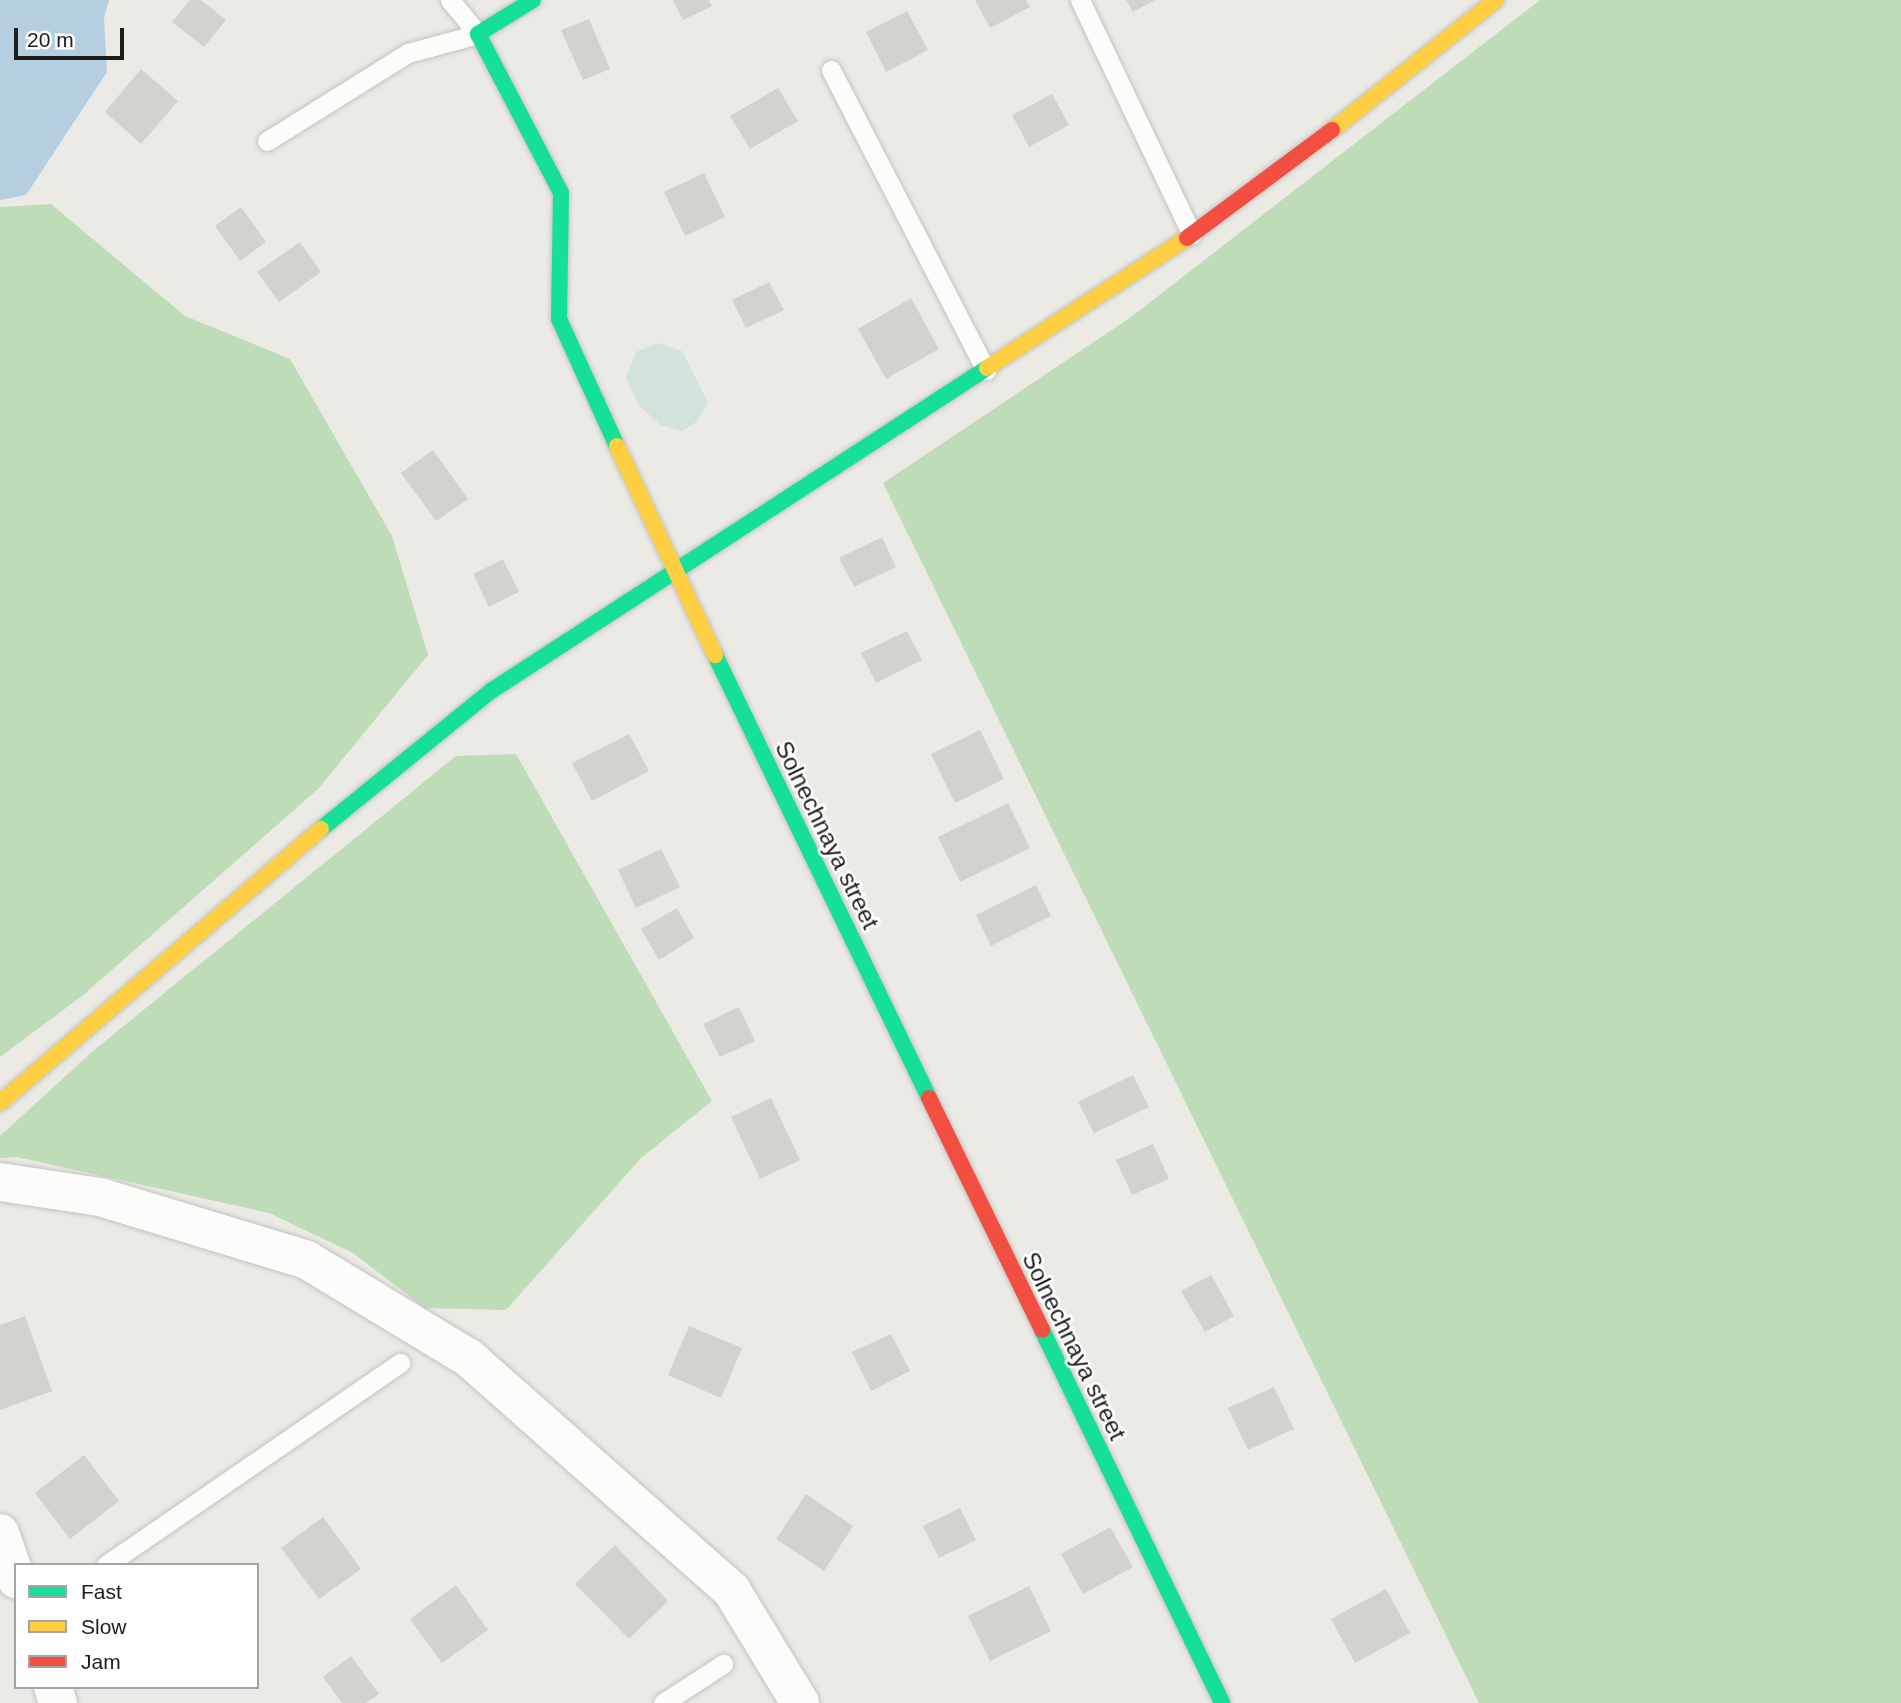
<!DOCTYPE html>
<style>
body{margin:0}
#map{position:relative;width:1901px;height:1703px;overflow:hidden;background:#ebeae4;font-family:Arial,sans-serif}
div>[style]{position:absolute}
.forest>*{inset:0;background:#bedcb7}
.wetland>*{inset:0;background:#d2e3dc}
.water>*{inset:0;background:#b6cfe0}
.building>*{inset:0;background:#d4d2cc}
.roads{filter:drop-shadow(0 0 2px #c3c3c0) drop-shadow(0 0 2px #c3c3c0)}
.lane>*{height:19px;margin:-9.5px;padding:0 9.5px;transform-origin:9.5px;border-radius:9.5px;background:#fcfcfb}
.street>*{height:38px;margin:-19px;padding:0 19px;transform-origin:19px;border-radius:19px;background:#fcfcfb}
.fast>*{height:16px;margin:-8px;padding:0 8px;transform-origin:8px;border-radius:8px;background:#16e098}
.slow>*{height:16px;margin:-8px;padding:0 8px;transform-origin:8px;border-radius:8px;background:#ffcf43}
.jam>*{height:16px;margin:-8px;padding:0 8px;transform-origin:8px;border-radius:8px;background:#f24e42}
span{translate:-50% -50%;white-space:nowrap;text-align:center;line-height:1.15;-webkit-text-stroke:5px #fff;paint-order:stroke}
.street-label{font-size:24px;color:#1c1c1c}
.legend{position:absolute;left:14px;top:1563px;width:245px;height:126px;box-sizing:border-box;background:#fff;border:2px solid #a4a4a4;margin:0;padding:9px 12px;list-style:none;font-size:21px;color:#1c1c1c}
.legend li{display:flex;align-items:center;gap:14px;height:35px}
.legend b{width:35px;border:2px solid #a4a4a4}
.scale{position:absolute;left:14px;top:28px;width:110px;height:32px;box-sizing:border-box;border:4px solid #1c1c1c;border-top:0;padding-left:9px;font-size:21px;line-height:24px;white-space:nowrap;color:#1c1c1c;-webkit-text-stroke:5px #fff;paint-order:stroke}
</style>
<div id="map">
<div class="forest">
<i style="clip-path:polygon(1540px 0,1901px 0,1901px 1703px,1479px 1703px,883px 483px,1131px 317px)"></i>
<i style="clip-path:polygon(51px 204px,185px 316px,290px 359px,392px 536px,428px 655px,318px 789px,82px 996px,0 1057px,0 207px)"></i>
<i style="clip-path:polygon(516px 754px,712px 1101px,641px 1158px,506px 1310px,425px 1308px,353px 1253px,269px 1213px,17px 1157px,0 1158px,0 1136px,93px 1051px,456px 756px)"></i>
</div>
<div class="wetland">
<i style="clip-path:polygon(658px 343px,682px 351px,708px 403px,696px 422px,683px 431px,660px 425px,639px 405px,626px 378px,636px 352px)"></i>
</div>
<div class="water">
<i style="clip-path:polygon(0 0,109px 0,104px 18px,107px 72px,26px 195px,0 200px)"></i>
</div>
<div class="building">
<i style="clip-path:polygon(190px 0,201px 0,226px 20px,204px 47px,172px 22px)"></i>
<i style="clip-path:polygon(673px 0,709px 0,712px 6px,683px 20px)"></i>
<i style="clip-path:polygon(975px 0,1026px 0,1030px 7px,990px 28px)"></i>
<i style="clip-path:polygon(1126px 0,1155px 0,1133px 12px)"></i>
<i style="clip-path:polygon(907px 11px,928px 50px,886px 72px,866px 32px)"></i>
<i style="clip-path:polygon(589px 19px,610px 69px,583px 80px,561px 30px)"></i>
<i style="clip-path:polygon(141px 69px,178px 101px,141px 144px,105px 112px)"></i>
<i style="clip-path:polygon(778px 88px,798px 121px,750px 149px,730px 116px)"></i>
<i style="clip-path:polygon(1052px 94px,1069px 125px,1029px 147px,1012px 115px)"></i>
<i style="clip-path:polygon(704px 173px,725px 217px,685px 236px,664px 192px)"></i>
<i style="clip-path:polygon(241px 207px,266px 242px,240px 261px,215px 226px)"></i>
<i style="clip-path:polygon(300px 242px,321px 272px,279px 302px,257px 272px)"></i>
<i style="clip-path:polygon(769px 282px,784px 310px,746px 328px,732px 300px)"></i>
<i style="clip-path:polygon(911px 298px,939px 349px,886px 379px,858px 329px)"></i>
<i style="clip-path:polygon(433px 450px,468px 499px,436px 521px,401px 473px)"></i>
<i style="clip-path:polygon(882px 537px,896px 567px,854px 587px,839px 558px)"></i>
<i style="clip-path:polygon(503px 559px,519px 592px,489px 607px,473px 574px)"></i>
<i style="clip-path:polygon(907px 631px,922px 660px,876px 683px,861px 653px)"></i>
<i style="clip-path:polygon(980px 730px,1004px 779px,955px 803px,931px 754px)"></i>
<i style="clip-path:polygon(629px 734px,649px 771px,592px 801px,572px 763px)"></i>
<i style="clip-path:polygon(1008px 803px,1030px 848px,960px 882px,938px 837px)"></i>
<i style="clip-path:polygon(661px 849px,680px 887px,636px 908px,618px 870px)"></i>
<i style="clip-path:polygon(1036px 885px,1051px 916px,991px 946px,976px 915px)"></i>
<i style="clip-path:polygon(677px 908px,694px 938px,659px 960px,641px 929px)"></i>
<i style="clip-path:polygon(739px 1007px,755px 1041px,720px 1057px,703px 1024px)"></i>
<i style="clip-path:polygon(1133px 1075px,1149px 1107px,1094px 1133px,1078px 1102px)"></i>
<i style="clip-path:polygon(771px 1098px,800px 1160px,760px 1179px,731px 1117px)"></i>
<i style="clip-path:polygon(1153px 1144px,1169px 1179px,1132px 1195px,1116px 1160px)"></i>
<i style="clip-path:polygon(1211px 1275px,1234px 1316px,1205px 1332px,1181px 1291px)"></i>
<i style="clip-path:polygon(25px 1316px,52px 1391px,0 1410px,0 1325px)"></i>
<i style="clip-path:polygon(689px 1326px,742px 1348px,721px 1398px,668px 1375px)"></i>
<i style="clip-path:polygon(891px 1334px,910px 1371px,871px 1391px,852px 1352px)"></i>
<i style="clip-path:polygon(1274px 1387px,1294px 1429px,1248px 1450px,1228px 1408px)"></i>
<i style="clip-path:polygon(84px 1455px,119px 1501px,70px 1539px,35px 1493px)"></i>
<i style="clip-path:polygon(806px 1494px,853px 1526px,824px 1571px,776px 1539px)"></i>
<i style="clip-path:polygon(960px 1508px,976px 1540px,939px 1558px,923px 1526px)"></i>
<i style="clip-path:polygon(323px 1517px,361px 1569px,319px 1599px,281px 1548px)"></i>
<i style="clip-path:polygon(1110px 1527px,1133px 1567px,1083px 1594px,1061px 1554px)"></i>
<i style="clip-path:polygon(615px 1545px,668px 1601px,629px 1639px,575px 1584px)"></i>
<i style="clip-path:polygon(456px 1585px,488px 1630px,442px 1663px,410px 1619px)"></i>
<i style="clip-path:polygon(1029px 1586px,1051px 1631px,990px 1661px,968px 1616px)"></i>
<i style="clip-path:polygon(1386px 1589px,1410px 1633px,1355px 1663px,1331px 1619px)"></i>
<i style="clip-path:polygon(351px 1656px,379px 1694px,366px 1703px,342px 1703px,323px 1677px)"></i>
</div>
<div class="roads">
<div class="lane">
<i style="left:1080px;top:0;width:260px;rotate:64.5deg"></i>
<i style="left:831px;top:70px;width:338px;rotate:62.7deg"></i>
<i style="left:267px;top:141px;width:166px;rotate:-32deg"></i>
<i style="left:408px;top:53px;width:73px;rotate:-15.2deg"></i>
<i style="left:478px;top:34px;width:44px;rotate:-129.5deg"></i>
<i style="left:106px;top:1565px;width:357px;rotate:-34.5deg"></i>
<i style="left:663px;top:1703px;width:72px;rotate:-33deg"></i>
</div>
<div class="street">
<i style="left:0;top:1182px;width:101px;rotate:8.5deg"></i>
<i style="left:100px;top:1197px;width:216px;rotate:16.9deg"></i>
<i style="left:307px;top:1260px;width:189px;rotate:31.2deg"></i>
<i style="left:469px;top:1358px;width:351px;rotate:41.5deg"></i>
<i style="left:732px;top:1591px;width:131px;rotate:58.7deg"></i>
<i style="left:0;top:1533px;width:49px;rotate:70.8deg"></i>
<i style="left:53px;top:1687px;width:17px;rotate:73deg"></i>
</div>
<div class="fast">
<i style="left:533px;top:0;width:65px;rotate:148.3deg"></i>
<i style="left:478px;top:34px;width:179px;rotate:62.4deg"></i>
<i style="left:561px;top:193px;width:126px;rotate:90.9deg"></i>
<i style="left:559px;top:319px;width:140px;rotate:65.5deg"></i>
<i style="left:715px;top:655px;width:492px;rotate:64.2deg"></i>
<i style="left:321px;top:829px;width:219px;rotate:-39.1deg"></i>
<i style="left:491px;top:691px;width:592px;rotate:-33.07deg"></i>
<i style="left:1042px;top:1330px;width:414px;rotate:64.2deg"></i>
</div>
<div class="slow">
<i style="left:1332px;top:130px;width:209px;rotate:-38.4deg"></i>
<i style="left:987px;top:368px;width:239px;rotate:-33deg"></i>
<i style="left:617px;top:446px;width:231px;rotate:64.9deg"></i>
<i style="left:0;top:1103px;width:422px;rotate:-40.5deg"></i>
</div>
<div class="jam">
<i style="left:1187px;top:238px;width:181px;rotate:-36.7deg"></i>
<i style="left:929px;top:1098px;width:258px;rotate:64deg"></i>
</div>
</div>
<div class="street-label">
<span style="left:827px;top:835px;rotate:64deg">Solnechnaya street</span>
<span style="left:1074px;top:1346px;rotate:64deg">Solnechnaya street</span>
</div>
<ul class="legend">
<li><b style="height:9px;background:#16e098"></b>Fast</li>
<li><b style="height:9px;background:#ffcf43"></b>Slow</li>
<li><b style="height:9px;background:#f24e42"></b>Jam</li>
</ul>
<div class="scale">20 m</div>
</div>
